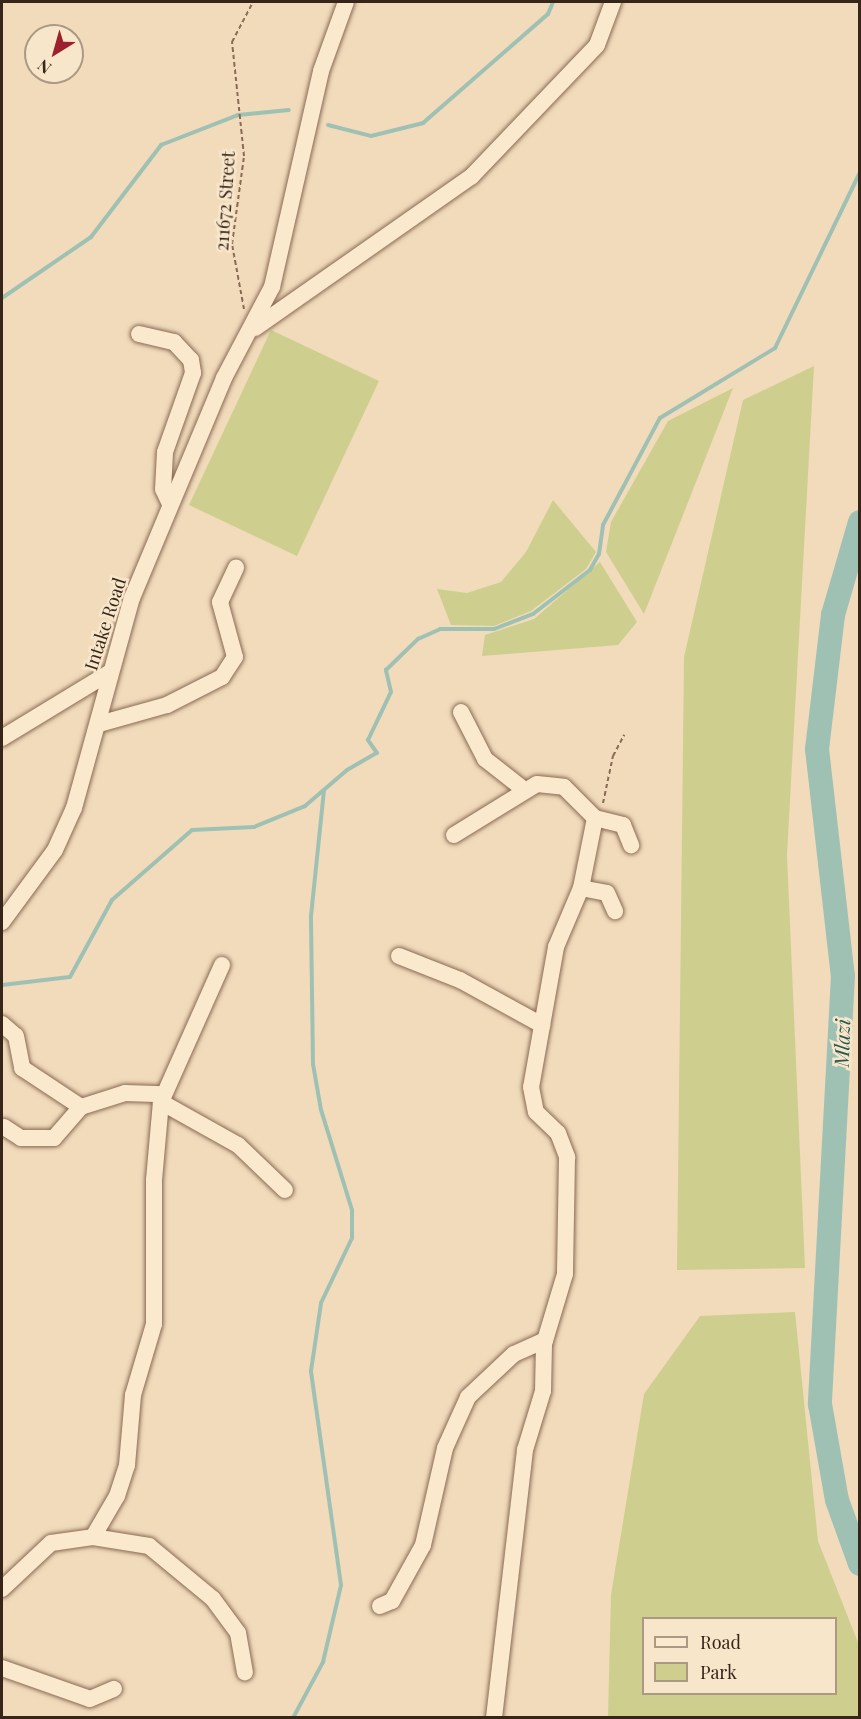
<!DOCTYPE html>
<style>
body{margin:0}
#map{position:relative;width:861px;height:1719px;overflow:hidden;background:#f1dbbb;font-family:"Playfair Display",serif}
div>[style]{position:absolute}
.green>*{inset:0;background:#cecf8e}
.stream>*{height:4px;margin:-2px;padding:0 2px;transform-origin:2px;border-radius:2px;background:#9fc1b4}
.river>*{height:24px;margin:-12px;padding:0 12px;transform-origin:12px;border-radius:12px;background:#9fc1b4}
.path>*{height:2px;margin-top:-1px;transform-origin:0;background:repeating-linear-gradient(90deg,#896a54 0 4.5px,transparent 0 7.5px)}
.roads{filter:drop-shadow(0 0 2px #896a54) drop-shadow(0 0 2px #896a54)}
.minor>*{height:16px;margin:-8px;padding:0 8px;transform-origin:8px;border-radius:8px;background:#fbe9ce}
span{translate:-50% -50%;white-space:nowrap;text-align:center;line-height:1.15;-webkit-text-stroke:5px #f8e6cb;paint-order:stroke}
.street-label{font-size:18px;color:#37251a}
.water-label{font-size:20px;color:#285850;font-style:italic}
.frame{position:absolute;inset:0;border:3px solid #37251a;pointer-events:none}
.legend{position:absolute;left:642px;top:1617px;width:195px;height:78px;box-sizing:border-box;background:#f8e6cb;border:2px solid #ab9984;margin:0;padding:8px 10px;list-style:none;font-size:18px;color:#37251a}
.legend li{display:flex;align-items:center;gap:12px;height:30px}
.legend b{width:30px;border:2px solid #ab9984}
.north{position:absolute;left:24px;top:24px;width:60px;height:60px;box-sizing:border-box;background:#f8e6cb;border:2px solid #ab9984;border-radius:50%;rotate:217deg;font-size:16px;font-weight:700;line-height:24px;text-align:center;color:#37251a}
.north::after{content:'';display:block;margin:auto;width:21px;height:27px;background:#9c202d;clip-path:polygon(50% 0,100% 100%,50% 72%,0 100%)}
</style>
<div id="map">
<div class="green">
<i style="clip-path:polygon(271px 330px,379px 381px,297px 556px,189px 505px)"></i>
<i style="clip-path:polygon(814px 366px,787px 855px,805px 1268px,677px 1270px,684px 657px,743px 400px)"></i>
<i style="clip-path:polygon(733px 388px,644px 614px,606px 552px,611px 522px,668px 421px)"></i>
<i style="clip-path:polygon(553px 500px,596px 552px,586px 569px,531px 611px,494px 626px,451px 625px,437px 589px,467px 593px,501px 582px,526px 552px)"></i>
<i style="clip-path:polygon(600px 562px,637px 622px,618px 645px,482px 656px,485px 635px,534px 619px)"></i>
<i style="clip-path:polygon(evenodd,795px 1312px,818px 1541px,859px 1645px,859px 1717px,608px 1717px,611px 1595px,644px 1394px,700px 1316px,795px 1312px,836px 1618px,836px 1694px,644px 1694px,644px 1618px,836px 1618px)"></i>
</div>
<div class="stream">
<i style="left:328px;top:125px;width:44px;rotate:14.3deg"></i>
<i style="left:371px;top:136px;width:54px;rotate:-14deg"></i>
<i style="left:423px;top:123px;width:166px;rotate:-41.1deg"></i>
<i style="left:548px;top:14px;width:13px;rotate:-67deg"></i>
<i style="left:2px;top:298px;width:108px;rotate:-34.4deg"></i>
<i style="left:91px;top:237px;width:116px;rotate:-52.7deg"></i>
<i style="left:161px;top:145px;width:83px;rotate:-21.3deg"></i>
<i style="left:238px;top:115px;width:51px;rotate:-5.6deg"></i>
<i style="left:2px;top:985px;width:68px;rotate:-6.7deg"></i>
<i style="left:70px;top:977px;width:88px;rotate:-61.4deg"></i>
<i style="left:112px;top:900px;width:106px;rotate:-41.2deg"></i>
<i style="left:192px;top:830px;width:62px;rotate:-2.8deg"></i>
<i style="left:254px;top:827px;width:55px;rotate:-22.4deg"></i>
<i style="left:305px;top:806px;width:55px;rotate:-40.6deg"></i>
<i style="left:347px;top:770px;width:34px;rotate:-30deg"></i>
<i style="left:377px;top:753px;width:16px;rotate:-125deg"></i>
<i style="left:368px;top:740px;width:53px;rotate:-64.4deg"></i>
<i style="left:391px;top:692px;width:23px;rotate:-103deg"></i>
<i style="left:386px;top:670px;width:45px;rotate:-44.1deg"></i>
<i style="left:418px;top:639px;width:24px;rotate:-24deg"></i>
<i style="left:440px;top:629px;width:54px"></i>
<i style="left:494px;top:629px;width:42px;rotate:-21deg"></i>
<i style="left:533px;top:614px;width:72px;rotate:-37.7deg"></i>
<i style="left:590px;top:570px;width:18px;rotate:-61deg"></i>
<i style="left:599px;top:554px;width:29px;rotate:-82deg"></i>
<i style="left:603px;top:525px;width:121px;rotate:-62deg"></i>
<i style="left:660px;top:418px;width:135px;rotate:-31.3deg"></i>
<i style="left:775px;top:348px;width:195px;rotate:-64.2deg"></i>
<i style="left:293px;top:1718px;width:64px;rotate:-61.8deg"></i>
<i style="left:323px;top:1662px;width:79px;rotate:-76.8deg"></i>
<i style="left:341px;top:1585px;width:216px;rotate:-98deg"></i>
<i style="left:311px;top:1371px;width:69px;rotate:-81.6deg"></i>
<i style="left:321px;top:1303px;width:72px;rotate:-64.5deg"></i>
<i style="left:352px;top:1238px;width:28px;rotate:-90deg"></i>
<i style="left:352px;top:1210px;width:105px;rotate:-107.2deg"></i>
<i style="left:321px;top:1110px;width:47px;rotate:-99.9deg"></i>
<i style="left:313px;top:1064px;width:148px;rotate:-90.8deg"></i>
<i style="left:311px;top:916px;width:126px;rotate:-84.1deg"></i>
</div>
<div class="river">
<i style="left:860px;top:522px;width:97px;rotate:106.2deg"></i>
<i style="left:833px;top:615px;width:135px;rotate:96.8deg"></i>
<i style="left:817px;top:749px;width:228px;rotate:83.5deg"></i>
<i style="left:843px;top:976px;width:429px;rotate:93.1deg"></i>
<i style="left:820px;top:1404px;width:97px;rotate:80deg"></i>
<i style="left:837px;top:1500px;width:68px;rotate:70.2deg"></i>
</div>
<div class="path">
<i style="left:244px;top:309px;width:66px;rotate:-100.5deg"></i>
<i style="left:232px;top:244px;width:89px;rotate:-82.2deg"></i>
<i style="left:244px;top:156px;width:115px;rotate:-96deg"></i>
<i style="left:232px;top:42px;width:45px;rotate:-62.3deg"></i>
<i style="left:603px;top:803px;width:48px;rotate:-78deg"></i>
<i style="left:613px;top:756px;width:24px;rotate:-62deg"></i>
</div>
<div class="roads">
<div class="minor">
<i style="left:255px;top:328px;width:264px;rotate:-35deg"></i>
<i style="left:471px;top:177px;width:182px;rotate:-46.3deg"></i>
<i style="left:597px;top:45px;width:46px;rotate:-69.6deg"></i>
<i style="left:139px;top:334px;width:36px;rotate:13deg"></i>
<i style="left:174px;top:342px;width:25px;rotate:47deg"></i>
<i style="left:191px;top:360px;width:13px;rotate:81deg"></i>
<i style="left:193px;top:373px;width:84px;rotate:109.5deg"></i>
<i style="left:165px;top:452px;width:37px;rotate:93deg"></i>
<i style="left:163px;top:489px;width:17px;rotate:65deg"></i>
<i style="left:461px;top:712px;width:53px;rotate:62.9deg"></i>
<i style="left:485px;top:759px;width:47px;rotate:38.1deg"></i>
<i style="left:99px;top:724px;width:71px;rotate:-15.6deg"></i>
<i style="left:167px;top:705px;width:62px;rotate:-27deg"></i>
<i style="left:222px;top:677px;width:24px;rotate:-57deg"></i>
<i style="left:235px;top:657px;width:57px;rotate:-105.3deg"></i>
<i style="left:220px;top:602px;width:38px;rotate:-65deg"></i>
<i style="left:2px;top:738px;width:125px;rotate:-31.3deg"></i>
<i style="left:595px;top:818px;width:29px;rotate:14deg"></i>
<i style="left:623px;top:825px;width:22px;rotate:68deg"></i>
<i style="left:454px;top:835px;width:97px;rotate:-31.6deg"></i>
<i style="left:537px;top:784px;width:27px;rotate:6deg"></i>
<i style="left:564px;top:787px;width:44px;rotate:45deg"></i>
<i style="left:595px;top:818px;width:71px;rotate:101.3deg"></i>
<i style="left:581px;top:888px;width:64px;rotate:113deg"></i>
<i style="left:556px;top:947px;width:142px;rotate:100.1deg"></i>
<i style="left:531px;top:1087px;width:25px;rotate:79deg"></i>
<i style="left:536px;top:1112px;width:30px;rotate:44deg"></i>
<i style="left:558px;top:1133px;width:26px;rotate:69deg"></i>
<i style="left:567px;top:1157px;width:117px;rotate:91deg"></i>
<i style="left:565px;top:1274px;width:73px;rotate:106.7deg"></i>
<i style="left:544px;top:1344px;width:47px;rotate:91.2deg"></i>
<i style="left:543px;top:1391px;width:62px;rotate:107deg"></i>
<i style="left:525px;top:1450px;width:270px;rotate:96.6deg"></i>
<i style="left:581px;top:888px;width:26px;rotate:11deg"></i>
<i style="left:607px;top:893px;width:20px;rotate:66deg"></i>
<i style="left:2px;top:922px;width:89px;rotate:-53.6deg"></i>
<i style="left:55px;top:850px;width:46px;rotate:-65.7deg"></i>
<i style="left:74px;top:808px;width:218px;rotate:-74.6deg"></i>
<i style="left:132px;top:598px;width:238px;rotate:-67.3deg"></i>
<i style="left:224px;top:378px;width:103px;rotate:-62.2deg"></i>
<i style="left:272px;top:287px;width:221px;rotate:-77.2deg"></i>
<i style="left:321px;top:71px;width:73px;rotate:-70.1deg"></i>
<i style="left:399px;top:956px;width:66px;rotate:21.5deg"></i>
<i style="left:460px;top:980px;width:94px;rotate:28.8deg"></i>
<i style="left:2px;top:1024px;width:18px;rotate:41deg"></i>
<i style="left:16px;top:1036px;width:33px;rotate:79deg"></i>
<i style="left:22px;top:1068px;width:71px;rotate:33.5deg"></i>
<i style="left:81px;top:1107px;width:46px;rotate:-17.7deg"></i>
<i style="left:125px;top:1093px;width:38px;rotate:2deg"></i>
<i style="left:161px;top:1102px;width:88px;rotate:29.2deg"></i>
<i style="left:238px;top:1145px;width:65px;rotate:43.8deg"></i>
<i style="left:4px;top:1127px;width:20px;rotate:33deg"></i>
<i style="left:21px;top:1138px;width:33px"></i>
<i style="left:54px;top:1138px;width:41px;rotate:-48.9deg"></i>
<i style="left:93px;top:1537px;width:57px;rotate:9.1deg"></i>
<i style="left:149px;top:1546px;width:83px;rotate:39.6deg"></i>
<i style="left:213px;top:1599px;width:42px;rotate:53.7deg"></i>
<i style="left:238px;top:1633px;width:40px;rotate:80deg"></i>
<i style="left:2px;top:1589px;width:67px;rotate:-43.2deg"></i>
<i style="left:51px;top:1543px;width:42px;rotate:-8.1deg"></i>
<i style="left:93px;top:1537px;width:48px;rotate:-59.7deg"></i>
<i style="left:117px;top:1496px;width:33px;rotate:-72deg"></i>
<i style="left:127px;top:1465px;width:70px;rotate:-85.1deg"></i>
<i style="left:133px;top:1395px;width:74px;rotate:-73.5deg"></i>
<i style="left:154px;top:1324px;width:144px;rotate:-90deg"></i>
<i style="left:154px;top:1180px;width:78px;rotate:-84.9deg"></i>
<i style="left:161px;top:1102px;width:150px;rotate:-66deg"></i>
<i style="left:380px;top:1606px;width:13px;rotate:-23deg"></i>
<i style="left:392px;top:1601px;width:64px;rotate:-61deg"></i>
<i style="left:423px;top:1545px;width:99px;rotate:-77.2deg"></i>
<i style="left:445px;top:1448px;width:56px;rotate:-65.7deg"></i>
<i style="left:468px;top:1397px;width:63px;rotate:-43.1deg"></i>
<i style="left:514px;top:1354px;width:34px;rotate:-24deg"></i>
<i style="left:2px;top:1668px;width:93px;rotate:19.4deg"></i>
<i style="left:90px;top:1699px;width:26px;rotate:-23deg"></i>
</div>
</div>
<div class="street-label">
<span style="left:225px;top:201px;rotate:-86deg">211672 Street</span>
<span style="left:105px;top:624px;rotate:-72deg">Intake Road</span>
</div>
<div class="water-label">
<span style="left:841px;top:1043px;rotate:-88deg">Mlazi</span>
</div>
<div class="frame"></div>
<ul class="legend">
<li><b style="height:8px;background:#fbe9ce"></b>Road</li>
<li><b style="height:16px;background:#cecf8e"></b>Park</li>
</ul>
<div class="north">N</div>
</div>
